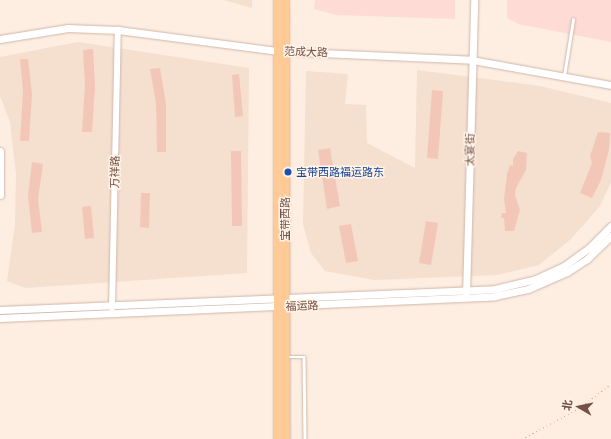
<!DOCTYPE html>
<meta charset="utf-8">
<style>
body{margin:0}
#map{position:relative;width:611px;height:439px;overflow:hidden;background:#fdeee1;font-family:Inter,"Noto Sans SC",sans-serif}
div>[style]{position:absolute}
.residential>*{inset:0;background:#f5dfcf}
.commercial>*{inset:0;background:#fedbd4}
.building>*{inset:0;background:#f3c7b8}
.path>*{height:1px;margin-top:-0.5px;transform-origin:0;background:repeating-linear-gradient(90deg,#d8aa9b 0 1px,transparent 0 4px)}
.roads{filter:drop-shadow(0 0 1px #d0b6ab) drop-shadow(0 0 1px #d0b6ab)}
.lane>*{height:2.5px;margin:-1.25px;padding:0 1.25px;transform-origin:1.25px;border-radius:1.25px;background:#fff}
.street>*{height:5.5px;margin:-2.75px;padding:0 2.75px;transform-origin:2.75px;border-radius:2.75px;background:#fff}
.secondary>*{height:7px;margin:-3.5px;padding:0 3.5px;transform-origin:3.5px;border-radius:3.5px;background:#fff}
.primary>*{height:8px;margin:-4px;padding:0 4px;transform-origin:4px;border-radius:4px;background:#ffca96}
.dots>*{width:11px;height:11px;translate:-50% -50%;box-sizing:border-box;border:2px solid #fff3e8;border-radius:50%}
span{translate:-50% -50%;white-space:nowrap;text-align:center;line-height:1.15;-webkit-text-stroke:3px #fff3e8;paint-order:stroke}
.street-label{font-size:11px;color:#755147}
.transit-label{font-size:11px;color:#164399}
.left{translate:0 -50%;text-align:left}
.north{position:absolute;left:559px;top:387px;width:40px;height:40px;-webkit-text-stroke:3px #fff3e8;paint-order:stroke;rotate:279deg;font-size:11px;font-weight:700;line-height:16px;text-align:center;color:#755147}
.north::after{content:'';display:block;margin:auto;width:14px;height:18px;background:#755147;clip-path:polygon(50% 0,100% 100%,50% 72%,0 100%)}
</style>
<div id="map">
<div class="residential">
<i style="clip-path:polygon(224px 0,252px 0,252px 8px)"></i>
<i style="clip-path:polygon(78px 42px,249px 68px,247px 273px,25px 288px,7px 281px,15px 225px,16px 174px,10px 122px,0 96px,0 57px)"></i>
<i style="clip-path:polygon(417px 70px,540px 86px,611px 103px,611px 182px,600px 206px,571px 239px,539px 265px,497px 275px,374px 280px,325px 271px,311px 253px,303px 224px,306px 71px,348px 74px,345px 104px,366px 105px,367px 143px,415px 168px)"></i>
</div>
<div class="commercial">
<i style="clip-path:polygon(315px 0,455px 0,455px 19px,336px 15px,314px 9px)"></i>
<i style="clip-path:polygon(507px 0,611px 0,611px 42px,518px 24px,507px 18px)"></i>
</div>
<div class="building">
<i style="clip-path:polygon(93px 49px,95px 87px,92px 132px,82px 132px,85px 85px,83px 50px)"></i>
<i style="clip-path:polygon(20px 59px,28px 59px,32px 94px,29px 141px,20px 141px,23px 91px)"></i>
<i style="clip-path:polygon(160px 68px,166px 104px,166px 152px,157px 152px,156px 103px,150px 69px)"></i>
<i style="clip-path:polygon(239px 74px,243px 116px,235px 117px,232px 75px)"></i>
<i style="clip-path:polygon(432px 90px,443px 91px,438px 159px,427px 158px)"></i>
<i style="clip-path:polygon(598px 132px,610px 133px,609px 150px,601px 180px,592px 198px,580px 193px,592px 163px,590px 156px)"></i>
<i style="clip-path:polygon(330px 148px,340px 206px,327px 209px,318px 150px)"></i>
<i style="clip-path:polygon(231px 151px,241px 151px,242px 226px,232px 226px)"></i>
<i style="clip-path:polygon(518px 151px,527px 153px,526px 170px,516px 188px,515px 195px,520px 210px,514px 231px,505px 231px,504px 218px,501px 218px,502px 213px,506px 213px,504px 199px,507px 174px,510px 165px,513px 166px,513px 159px)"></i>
<i style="clip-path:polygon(32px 162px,43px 164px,38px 199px,42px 232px,32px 233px,28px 196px)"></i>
<i style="clip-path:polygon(141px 193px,150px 193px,149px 228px,140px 227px)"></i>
<i style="clip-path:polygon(91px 206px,94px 238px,85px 239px,82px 207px)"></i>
<i style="clip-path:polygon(426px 221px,438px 223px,431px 265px,419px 263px)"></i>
<i style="clip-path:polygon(351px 224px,358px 261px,346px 263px,339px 226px)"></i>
</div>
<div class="path">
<i style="left:522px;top:439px;width:65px;rotate:-28.5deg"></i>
<i style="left:579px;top:408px;width:40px;rotate:-37deg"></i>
</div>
<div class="roads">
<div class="lane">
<i style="left:564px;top:76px;width:57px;rotate:-80.9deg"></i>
<i style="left:286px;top:357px;width:18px"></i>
<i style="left:304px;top:357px;width:82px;rotate:89.3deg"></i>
</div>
<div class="street">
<i style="left:112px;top:308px;width:278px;rotate:-88.8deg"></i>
</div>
<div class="secondary">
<i style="left:0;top:39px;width:69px;rotate:-9.2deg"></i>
<i style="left:68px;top:28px;width:50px;rotate:2.3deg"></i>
<i style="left:118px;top:30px;width:160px;rotate:7.5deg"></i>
<i style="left:277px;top:51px;width:195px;rotate:2.6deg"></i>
<i style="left:472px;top:60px;width:141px;rotate:10.2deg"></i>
<i style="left:0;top:151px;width:44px;rotate:90deg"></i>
<i style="left:466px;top:295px;width:295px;rotate:-88.4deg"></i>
<i style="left:0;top:310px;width:495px;rotate:-2.4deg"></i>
<i style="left:495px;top:289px;width:42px;rotate:-13.7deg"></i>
<i style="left:536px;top:279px;width:31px;rotate:-25deg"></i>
<i style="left:564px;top:266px;width:31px;rotate:-36deg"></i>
<i style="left:589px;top:248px;width:31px;rotate:-45deg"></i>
<i style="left:0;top:318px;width:495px;rotate:-2.5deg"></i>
<i style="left:495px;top:296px;width:34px;rotate:-12deg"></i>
<i style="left:528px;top:289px;width:43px;rotate:-23.6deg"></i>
<i style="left:567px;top:272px;width:24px;rotate:-33deg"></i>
<i style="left:587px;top:259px;width:33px;rotate:-44deg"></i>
</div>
<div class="primary">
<i style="left:285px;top:0;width:439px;rotate:89.9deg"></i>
<i style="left:278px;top:439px;width:439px;rotate:-90deg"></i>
</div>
</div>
<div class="dots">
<i style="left:288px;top:172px;background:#1a4fb4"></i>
</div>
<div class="street-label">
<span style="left:306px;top:52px;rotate:2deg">范成大路</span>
<span style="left:470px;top:150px;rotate:-89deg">太宴街</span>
<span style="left:115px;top:172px;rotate:-89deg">万祥路</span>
<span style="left:285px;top:219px;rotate:-90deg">宝带西路</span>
<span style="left:302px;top:306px;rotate:-2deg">福运路</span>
</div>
<div class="transit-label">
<span class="left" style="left:296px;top:172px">宝带西路福运路东</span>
</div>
<div class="north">北</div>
</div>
